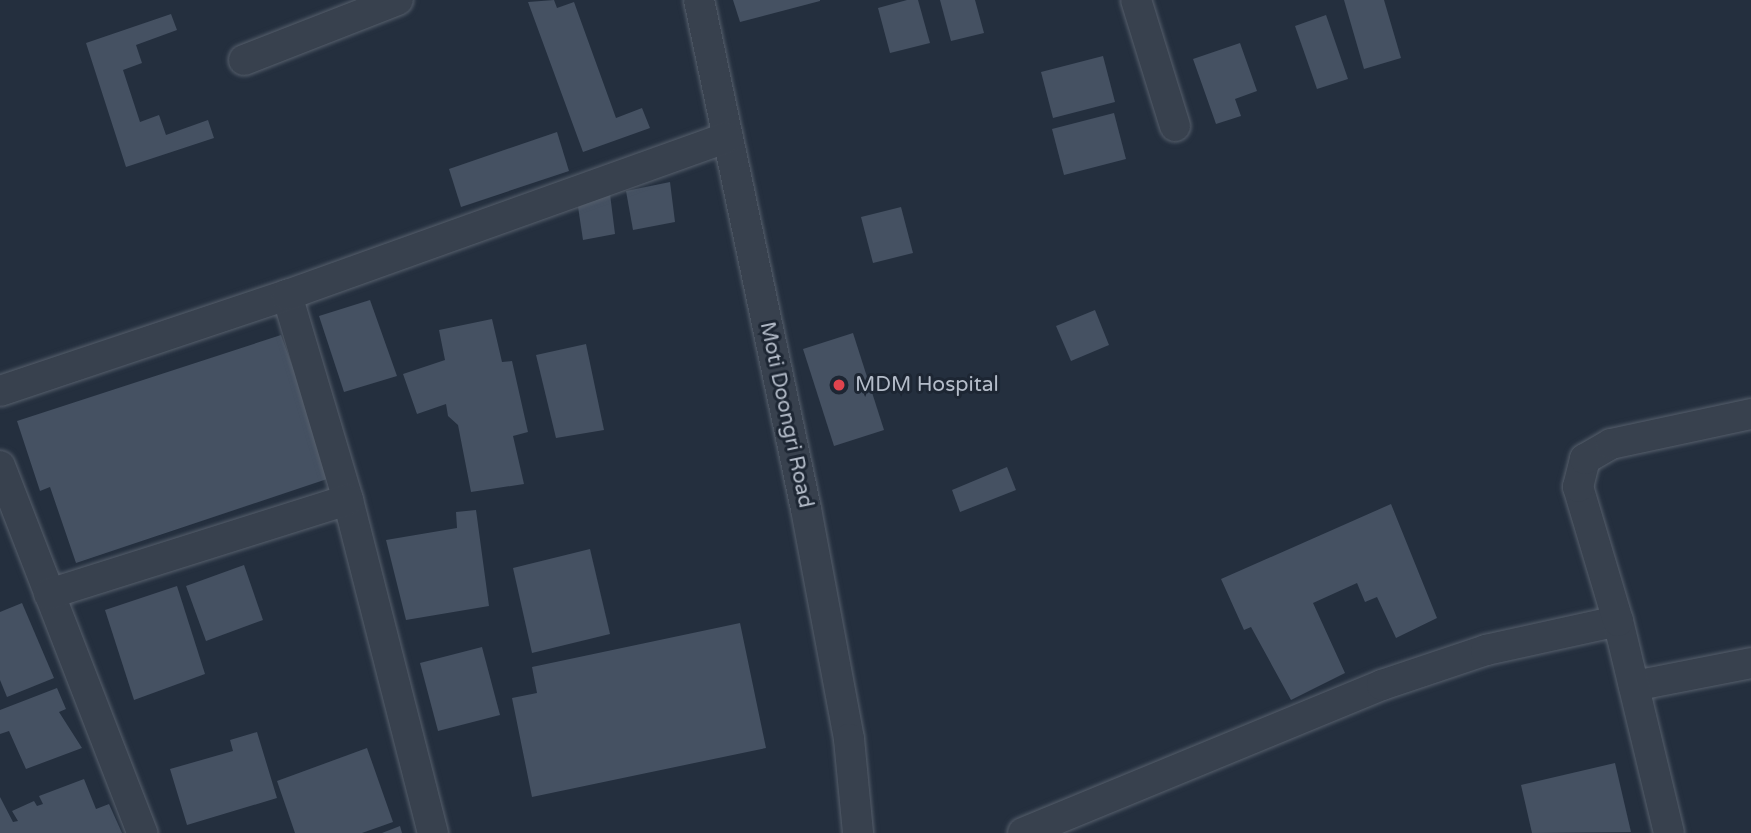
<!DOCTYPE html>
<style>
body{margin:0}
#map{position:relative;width:1751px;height:833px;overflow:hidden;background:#242f3e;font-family:"Varela Round",sans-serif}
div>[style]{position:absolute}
.building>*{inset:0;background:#455162}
.roads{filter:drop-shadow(0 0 2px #565f6c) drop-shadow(0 0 2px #565f6c)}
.minor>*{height:30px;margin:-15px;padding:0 15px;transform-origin:15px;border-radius:15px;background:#38414e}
.dots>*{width:19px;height:19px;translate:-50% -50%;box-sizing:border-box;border:4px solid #1d2633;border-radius:50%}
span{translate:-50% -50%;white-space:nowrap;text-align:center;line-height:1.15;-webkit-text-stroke:6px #1d2633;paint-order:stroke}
.poi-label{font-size:21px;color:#b4bcc9}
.left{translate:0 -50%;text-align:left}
.street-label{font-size:21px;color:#b4bcc9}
</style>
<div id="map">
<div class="building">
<i style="clip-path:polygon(554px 0,557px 8px,574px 2px,616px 118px,642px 108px,650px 128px,583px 152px,528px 2px)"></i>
<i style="clip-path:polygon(733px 0,820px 0,820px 1px,740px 22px)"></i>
<i style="clip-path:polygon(907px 0,918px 0,930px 43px,890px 53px,878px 8px)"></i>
<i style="clip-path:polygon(940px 0,975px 0,984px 33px,951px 41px)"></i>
<i style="clip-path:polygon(1344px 0,1384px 0,1401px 58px,1364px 69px)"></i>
<i style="clip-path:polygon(171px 14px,177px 30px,136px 45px,142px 63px,123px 70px,140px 122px,159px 115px,166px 135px,208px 120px,214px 138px,126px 167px,86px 43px)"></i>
<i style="clip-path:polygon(1326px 15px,1348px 79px,1317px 89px,1295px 26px)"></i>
<i style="clip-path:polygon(1240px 43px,1257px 91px,1235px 99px,1241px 116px,1216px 124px,1193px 59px)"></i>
<i style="clip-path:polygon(1103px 56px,1115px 102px,1053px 118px,1041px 72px)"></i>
<i style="clip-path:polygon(1114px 113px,1126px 159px,1064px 175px,1052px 129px)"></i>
<i style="clip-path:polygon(557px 132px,569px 171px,461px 207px,449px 169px)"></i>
<i style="clip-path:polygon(670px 182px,675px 222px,633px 230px,626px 191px)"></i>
<i style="clip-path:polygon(610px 194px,615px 234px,583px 240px,577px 200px)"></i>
<i style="clip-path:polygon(901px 207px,913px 253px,873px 263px,861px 217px)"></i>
<i style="clip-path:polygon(370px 300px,397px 376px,344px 392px,319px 316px)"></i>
<i style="clip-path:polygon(1095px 310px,1109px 345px,1071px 361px,1056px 326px)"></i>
<i style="clip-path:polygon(492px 319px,502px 362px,512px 361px,528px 432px,513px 436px,524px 484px,471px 492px,458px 425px,448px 416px,446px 404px,417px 414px,403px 374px,445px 360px,439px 330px)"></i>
<i style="clip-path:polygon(853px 333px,884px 430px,834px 446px,803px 349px)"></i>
<i style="clip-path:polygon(281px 335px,333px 477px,76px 563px,50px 487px,40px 491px,17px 421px)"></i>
<i style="clip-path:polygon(586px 344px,604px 430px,556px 438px,536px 355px)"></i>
<i style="clip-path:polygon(1007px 467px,1016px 490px,960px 512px,952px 490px)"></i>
<i style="clip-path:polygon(1391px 504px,1437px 618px,1396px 638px,1377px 597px,1365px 602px,1357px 583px,1313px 603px,1345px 673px,1291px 700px,1251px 627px,1244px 630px,1221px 579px)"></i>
<i style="clip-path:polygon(476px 510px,489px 606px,406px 620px,386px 540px,457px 528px,456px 512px)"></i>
<i style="clip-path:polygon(590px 549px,610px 634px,532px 653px,513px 568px)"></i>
<i style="clip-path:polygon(244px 565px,263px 620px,206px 641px,186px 586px)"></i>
<i style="clip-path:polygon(177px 586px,205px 674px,134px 700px,105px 610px)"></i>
<i style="clip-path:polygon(22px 603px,54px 678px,7px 697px,0 680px,0 612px)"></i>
<i style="clip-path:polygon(740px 623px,766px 748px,532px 797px,512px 698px,537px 693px,532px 667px)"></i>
<i style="clip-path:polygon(482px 647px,500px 715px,438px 731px,420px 663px)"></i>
<i style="clip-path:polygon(57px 688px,66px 709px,59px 712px,82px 748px,26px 769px,9px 731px,0 734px,0 710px)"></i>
<i style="clip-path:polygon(257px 732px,277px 798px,187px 825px,170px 769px,233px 751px,230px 740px)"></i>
<i style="clip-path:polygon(367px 748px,393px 822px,362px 833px,295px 833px,277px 781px)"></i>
<i style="clip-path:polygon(1615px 763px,1631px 832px,1532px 833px,1521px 785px)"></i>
<i style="clip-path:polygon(84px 779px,96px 809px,109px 804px,122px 833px,0 833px,0 797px,13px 822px,18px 821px,12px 811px,34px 801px,37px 806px,43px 804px,39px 796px)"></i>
<i style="clip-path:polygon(400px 826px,402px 833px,382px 833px)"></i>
</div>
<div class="roads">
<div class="minor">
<i style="left:699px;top:0;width:520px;rotate:78.13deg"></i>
<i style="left:806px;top:509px;width:234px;rotate:79.4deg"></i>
<i style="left:849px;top:739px;width:94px;rotate:84.5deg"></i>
<i style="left:1136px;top:0;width:132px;rotate:72.8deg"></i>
<i style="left:244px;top:60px;width:165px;rotate:-21.3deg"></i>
<i style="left:287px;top:295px;width:214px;rotate:73.4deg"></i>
<i style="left:348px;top:500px;width:344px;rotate:75.7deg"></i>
<i style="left:0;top:391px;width:303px;rotate:-18.5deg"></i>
<i style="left:287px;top:295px;width:468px;rotate:-19.7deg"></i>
<i style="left:0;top:466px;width:394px;rotate:68.8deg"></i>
<i style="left:49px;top:594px;width:313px;rotate:-17.5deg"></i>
<i style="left:1634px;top:686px;width:119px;rotate:-11.1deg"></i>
<i style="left:1023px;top:833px;width:388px;rotate:-22.4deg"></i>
<i style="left:1382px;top:685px;width:110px;rotate:-18.6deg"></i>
<i style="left:1486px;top:650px;width:135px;rotate:-12.4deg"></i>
<i style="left:1669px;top:833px;width:218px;rotate:-103.5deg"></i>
<i style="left:1618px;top:621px;width:140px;rotate:-106.6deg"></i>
<i style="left:1578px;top:487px;width:29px;rotate:-76deg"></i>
<i style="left:1585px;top:459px;width:30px;rotate:-30deg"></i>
<i style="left:1611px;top:444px;width:143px;rotate:-12.1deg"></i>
</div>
</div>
<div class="dots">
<i style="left:839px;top:385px;background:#e0444e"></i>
</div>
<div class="poi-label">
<span class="left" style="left:855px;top:385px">MDM Hospital</span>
</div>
<div class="street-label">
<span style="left:786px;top:415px;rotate:78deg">Moti Doongri Road</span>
</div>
</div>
